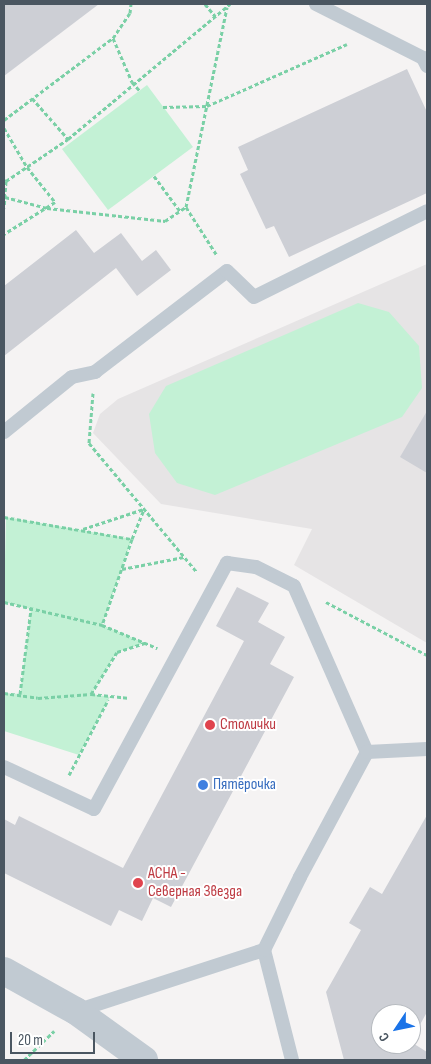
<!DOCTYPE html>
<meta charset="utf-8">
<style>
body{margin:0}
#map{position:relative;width:431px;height:1064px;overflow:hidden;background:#f5f3f3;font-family:"Sofia Sans Condensed",sans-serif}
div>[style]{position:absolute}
.education>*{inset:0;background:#e6e4e5}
.green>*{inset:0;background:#c3f1d5}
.building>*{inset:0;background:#cdcfd5}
.path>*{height:3px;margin-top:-1.5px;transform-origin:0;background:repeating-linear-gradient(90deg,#7ad0a6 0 4px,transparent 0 6.5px)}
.service>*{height:14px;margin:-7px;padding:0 7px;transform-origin:7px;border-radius:7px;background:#c1cad2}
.minor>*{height:28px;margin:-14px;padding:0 14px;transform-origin:14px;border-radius:14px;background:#c1cad2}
.dots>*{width:14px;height:14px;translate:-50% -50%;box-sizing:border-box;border:2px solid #fff;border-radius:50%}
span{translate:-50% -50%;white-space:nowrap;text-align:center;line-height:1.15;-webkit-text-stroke:4px #fff;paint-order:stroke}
.health-label{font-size:16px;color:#be3a42}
.left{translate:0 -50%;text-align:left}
.shop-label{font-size:16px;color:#366cbe}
.frame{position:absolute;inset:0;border:5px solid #4a5661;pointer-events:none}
.north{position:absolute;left:371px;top:1004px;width:50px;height:50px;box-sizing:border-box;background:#fff;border:1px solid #b7bbc0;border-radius:50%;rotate:236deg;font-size:14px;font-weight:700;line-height:20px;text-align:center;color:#4a5661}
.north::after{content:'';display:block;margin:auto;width:18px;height:22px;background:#1a73e8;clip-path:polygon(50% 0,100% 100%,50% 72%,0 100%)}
.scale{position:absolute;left:10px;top:1032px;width:85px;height:22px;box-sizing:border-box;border:2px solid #4a5661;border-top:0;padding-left:6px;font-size:15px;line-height:18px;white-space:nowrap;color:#4a5661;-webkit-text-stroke:4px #fff;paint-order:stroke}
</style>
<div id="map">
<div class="education">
<i style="clip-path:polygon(427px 264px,427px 643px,294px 565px,312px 529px,161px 504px,93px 433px,100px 414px,118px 399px)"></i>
</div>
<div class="green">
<i style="clip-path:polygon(147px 85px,193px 147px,108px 210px,62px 149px)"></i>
<i style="clip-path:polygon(358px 303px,389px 312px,419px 346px,422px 388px,402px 417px,215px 495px,177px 483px,155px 453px,149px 414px,166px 386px)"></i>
<i style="clip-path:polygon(6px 517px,132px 539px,102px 625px,145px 643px,117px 652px,92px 694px,110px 697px,79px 755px,4px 731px,4px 693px,20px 694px,31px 609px,4px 602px)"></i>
</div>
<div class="building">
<i style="clip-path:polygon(4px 4px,99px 4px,4px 76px)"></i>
<i style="clip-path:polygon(407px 69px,427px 112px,427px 193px,289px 257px,274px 226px,266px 229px,240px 174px,248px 170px,238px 147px)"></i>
<i style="clip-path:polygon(76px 230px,94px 253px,121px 233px,142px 261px,156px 250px,171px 270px,137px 296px,116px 268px,4px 356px,4px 286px)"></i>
<i style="clip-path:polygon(427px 411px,427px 473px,400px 457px)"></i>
<i style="clip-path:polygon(237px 587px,269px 603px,258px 622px,285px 637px,270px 664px,294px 677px,171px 907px,153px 898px,142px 921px,119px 910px,111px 926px,4px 873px,4px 819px,15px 825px,19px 816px,123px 868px,244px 641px,216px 626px)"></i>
<i style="clip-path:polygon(427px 815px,427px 1012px,411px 1041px,411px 1014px,381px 1014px,381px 1044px,411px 1042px,427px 1052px,427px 1060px,344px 1060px,326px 992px,361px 930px,349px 923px,370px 887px,382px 894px)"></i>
</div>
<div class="path">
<i style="left:205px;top:4px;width:16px;rotate:50deg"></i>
<i style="left:113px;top:38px;width:48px;rotate:66.6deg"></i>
<i style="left:132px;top:82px;width:12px;rotate:48deg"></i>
<i style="left:32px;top:98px;width:55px;rotate:48.7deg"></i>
<i style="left:163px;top:107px;width:44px;rotate:-1.3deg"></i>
<i style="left:207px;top:106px;width:153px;rotate:-23.9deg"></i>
<i style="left:4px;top:120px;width:136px;rotate:-37deg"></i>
<i style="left:113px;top:38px;width:30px;rotate:-56deg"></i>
<i style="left:130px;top:13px;width:9px;rotate:-84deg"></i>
<i style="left:4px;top:128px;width:45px;rotate:59.5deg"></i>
<i style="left:27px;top:167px;width:45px;rotate:51.3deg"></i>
<i style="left:55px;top:202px;width:60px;rotate:147.9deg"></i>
<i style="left:154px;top:176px;width:44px;rotate:53.4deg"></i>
<i style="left:4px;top:180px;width:2px;rotate:27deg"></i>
<i style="left:6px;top:181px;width:27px;rotate:94deg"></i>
<i style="left:6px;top:181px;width:75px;rotate:-34.1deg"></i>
<i style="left:68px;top:139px;width:211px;rotate:-39.8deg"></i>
<i style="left:5px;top:197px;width:43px;rotate:14.7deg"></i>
<i style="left:47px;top:208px;width:119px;rotate:6.3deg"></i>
<i style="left:165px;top:221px;width:25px;rotate:-34deg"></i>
<i style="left:186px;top:207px;width:56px;rotate:57.4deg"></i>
<i style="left:186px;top:207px;width:204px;rotate:-78.4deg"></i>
<i style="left:93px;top:393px;width:50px;rotate:94.6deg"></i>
<i style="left:89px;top:443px;width:168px;rotate:50.1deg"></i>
<i style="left:4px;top:517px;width:130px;rotate:9.8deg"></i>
<i style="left:132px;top:539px;width:91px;rotate:109.2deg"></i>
<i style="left:102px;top:625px;width:60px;rotate:22.7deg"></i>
<i style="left:83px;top:529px;width:64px;rotate:-18.2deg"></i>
<i style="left:132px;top:539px;width:32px;rotate:-68deg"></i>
<i style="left:122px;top:569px;width:63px;rotate:-11deg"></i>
<i style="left:4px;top:602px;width:101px;rotate:13.2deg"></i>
<i style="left:326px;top:602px;width:114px;rotate:27.7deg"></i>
<i style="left:4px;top:693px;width:34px;rotate:8deg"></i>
<i style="left:38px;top:698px;width:53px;rotate:-4.3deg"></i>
<i style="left:91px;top:694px;width:39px;rotate:6deg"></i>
<i style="left:20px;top:694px;width:86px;rotate:-82.6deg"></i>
<i style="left:91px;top:694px;width:49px;rotate:-58.2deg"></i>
<i style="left:117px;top:652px;width:29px;rotate:-18deg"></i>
<i style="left:69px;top:775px;width:85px;rotate:-62.5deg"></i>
<i style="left:24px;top:1060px;width:42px;rotate:-44deg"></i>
</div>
<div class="service">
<i style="left:316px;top:4px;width:120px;rotate:26.8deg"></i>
<i style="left:423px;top:58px;width:9px;rotate:63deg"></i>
<i style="left:4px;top:432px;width:87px;rotate:-39deg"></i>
<i style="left:72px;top:377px;width:24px;rotate:-12deg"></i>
<i style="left:95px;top:372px;width:166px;rotate:-37.4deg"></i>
<i style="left:227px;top:271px;width:37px;rotate:44deg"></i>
<i style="left:254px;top:297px;width:193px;rotate:-26.4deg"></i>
<i style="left:4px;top:767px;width:99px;rotate:25deg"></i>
<i style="left:94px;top:809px;width:280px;rotate:-61.6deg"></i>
<i style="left:227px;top:563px;width:29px;rotate:8deg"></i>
<i style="left:256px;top:567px;width:42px;rotate:26.6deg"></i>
<i style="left:294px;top:586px;width:181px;rotate:66.3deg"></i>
<i style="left:264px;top:950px;width:114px;rotate:75.7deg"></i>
<i style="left:76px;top:1011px;width:198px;rotate:-18deg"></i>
<i style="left:264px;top:950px;width:81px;rotate:-63.7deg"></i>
<i style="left:300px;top:877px;width:142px;rotate:-61.8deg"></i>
<i style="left:367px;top:752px;width:60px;rotate:-2.9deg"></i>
</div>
<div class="minor">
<i style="left:4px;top:971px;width:82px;rotate:29.1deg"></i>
<i style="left:76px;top:1011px;width:84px;rotate:35.8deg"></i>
</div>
<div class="dots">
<i style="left:210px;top:725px;background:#e0444e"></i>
<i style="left:203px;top:785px;background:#3f7fe0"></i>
<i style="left:138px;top:883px;background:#e0444e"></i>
</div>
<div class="health-label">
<span class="left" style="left:220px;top:725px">Столички</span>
<span class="left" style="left:148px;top:883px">АСНА -<br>Северная Звезда</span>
</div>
<div class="shop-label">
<span class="left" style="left:213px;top:785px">Пятёрочка</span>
</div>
<div class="frame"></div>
<div class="north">С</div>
<div class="scale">20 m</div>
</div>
